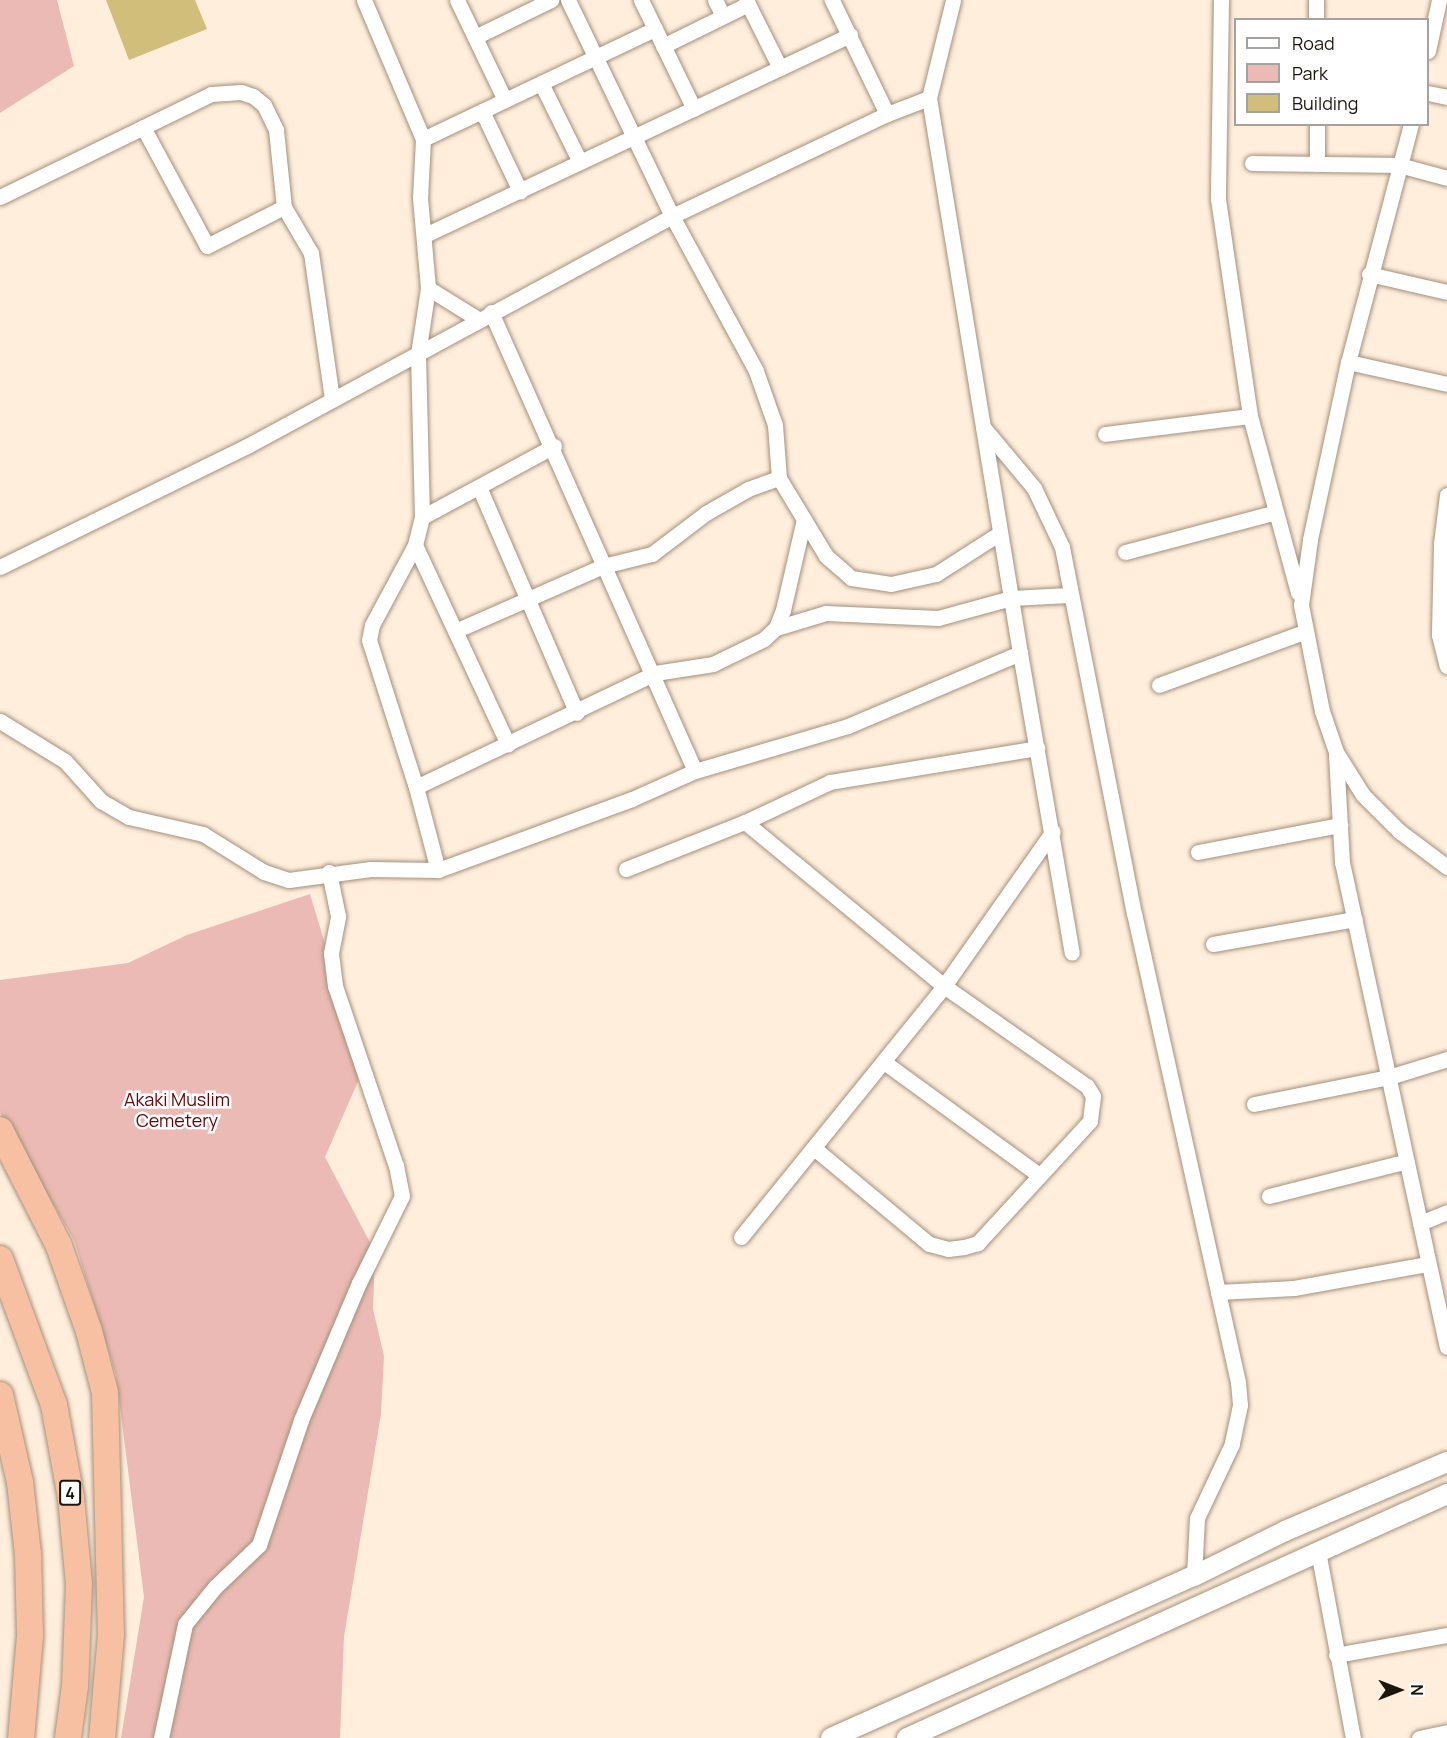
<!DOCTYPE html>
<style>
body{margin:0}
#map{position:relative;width:1447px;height:1738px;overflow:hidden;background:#ffeedc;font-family:Manrope,sans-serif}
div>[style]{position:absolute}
.green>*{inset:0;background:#ecbab4}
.building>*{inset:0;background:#d2be7b}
.roads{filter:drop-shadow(0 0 2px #a3907b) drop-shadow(0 0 2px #a3907b)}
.minor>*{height:15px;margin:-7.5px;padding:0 7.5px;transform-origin:7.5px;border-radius:7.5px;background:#fff}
.tertiary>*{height:20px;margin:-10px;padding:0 10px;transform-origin:10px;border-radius:10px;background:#fff}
.trunk>*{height:26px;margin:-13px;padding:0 13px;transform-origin:13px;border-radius:13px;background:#f8c0a2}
span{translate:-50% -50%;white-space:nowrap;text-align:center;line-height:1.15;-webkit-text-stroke:5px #fff;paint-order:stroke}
.shield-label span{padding:2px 4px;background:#fff;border:2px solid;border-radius:4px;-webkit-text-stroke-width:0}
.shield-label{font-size:16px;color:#1c150c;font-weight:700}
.park-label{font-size:18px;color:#5f0709}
.legend{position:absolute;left:1234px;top:18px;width:195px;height:108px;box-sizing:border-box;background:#fff;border:2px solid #a4a19e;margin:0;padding:8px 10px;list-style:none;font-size:18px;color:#1c150c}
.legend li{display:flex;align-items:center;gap:12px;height:30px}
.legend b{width:30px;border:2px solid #a4a19e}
.north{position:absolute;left:1369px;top:1660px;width:60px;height:60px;-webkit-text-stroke:4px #fff;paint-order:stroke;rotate:90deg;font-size:16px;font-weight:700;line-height:24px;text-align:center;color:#1c150c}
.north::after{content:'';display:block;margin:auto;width:21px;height:27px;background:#1c150c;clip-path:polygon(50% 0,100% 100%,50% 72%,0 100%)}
</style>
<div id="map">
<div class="green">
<i style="clip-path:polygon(0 0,57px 0,74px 66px,0 113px)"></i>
<i style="clip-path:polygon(310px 894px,363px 1070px,325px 1157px,375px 1252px,373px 1309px,384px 1356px,381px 1414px,344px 1637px,340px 1738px,121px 1738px,144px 1597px,116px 1375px,74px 1240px,0 1113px,0 980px,128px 963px,187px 935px)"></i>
</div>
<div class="building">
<i style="clip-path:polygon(106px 0,195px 0,207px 29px,129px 60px)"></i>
</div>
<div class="roads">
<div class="minor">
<i style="left:364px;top:0;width:151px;rotate:67deg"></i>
<i style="left:423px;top:139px;width:59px;rotate:92.9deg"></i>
<i style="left:420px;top:198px;width:90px;rotate:84.9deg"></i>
<i style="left:428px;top:288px;width:67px;rotate:98.6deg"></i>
<i style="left:418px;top:354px;width:163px;rotate:88.6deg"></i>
<i style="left:422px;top:517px;width:29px;rotate:104deg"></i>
<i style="left:415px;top:545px;width:91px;rotate:118.3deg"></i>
<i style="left:372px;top:625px;width:15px;rotate:101deg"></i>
<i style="left:369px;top:640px;width:154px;rotate:72.3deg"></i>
<i style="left:416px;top:787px;width:86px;rotate:75.2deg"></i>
<i style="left:457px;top:0;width:111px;rotate:64.4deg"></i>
<i style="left:568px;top:0;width:240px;rotate:64.3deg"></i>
<i style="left:672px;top:216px;width:176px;rotate:61.5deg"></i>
<i style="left:756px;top:371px;width:57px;rotate:70.6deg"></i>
<i style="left:775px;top:425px;width:53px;rotate:85.7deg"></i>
<i style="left:779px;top:478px;width:91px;rotate:58.9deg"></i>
<i style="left:826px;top:556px;width:33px;rotate:41deg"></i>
<i style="left:851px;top:578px;width:40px;rotate:8.5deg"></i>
<i style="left:891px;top:584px;width:46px;rotate:-12.5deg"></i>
<i style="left:936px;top:574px;width:76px;rotate:-32.6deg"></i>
<i style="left:641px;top:0;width:121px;rotate:64.1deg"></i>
<i style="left:715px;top:0;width:18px;rotate:63deg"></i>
<i style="left:746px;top:0;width:76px;rotate:63.4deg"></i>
<i style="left:1221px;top:0;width:199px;rotate:90.9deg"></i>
<i style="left:1218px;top:199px;width:219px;rotate:81.6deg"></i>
<i style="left:1250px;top:416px;width:183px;rotate:74.8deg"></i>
<i style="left:1316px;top:0;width:20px;rotate:90deg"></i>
<i style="left:475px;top:37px;width:85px;rotate:-26deg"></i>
<i style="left:663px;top:46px;width:95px;rotate:-26.3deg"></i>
<i style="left:1428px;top:51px;width:52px;rotate:-77.8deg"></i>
<i style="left:541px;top:83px;width:88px;rotate:63.7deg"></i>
<i style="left:1428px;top:93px;width:19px;rotate:12deg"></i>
<i style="left:482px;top:111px;width:89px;rotate:64.6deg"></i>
<i style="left:887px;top:114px;width:45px;rotate:-20.9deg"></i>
<i style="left:1317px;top:124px;width:40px;rotate:90deg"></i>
<i style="left:1411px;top:124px;width:246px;rotate:104.8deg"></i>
<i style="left:1348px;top:362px;width:182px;rotate:102.1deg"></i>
<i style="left:1310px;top:540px;width:66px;rotate:97.9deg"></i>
<i style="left:1301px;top:605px;width:108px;rotate:78.8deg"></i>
<i style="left:1322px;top:711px;width:43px;rotate:71.1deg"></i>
<i style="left:1336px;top:752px;width:51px;rotate:57.9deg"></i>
<i style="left:1363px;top:795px;width:51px;rotate:45deg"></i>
<i style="left:1399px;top:831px;width:60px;rotate:36.9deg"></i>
<i style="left:143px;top:127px;width:135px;rotate:61.7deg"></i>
<i style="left:207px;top:246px;width:86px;rotate:-26.9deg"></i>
<i style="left:423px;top:139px;width:257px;rotate:-25.4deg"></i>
<i style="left:1252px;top:163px;width:147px;rotate:0.8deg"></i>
<i style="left:1399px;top:165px;width:50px;rotate:15.2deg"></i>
<i style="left:0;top:197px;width:235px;rotate:-26deg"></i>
<i style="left:211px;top:94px;width:30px;rotate:-4deg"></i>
<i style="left:241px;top:92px;width:13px;rotate:18deg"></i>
<i style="left:253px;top:96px;width:14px;rotate:39deg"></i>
<i style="left:264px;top:105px;width:28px;rotate:64deg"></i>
<i style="left:276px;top:130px;width:77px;rotate:84.1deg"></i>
<i style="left:284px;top:207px;width:53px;rotate:59.6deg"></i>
<i style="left:311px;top:253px;width:148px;rotate:81.8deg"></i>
<i style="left:425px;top:235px;width:470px;rotate:-25.2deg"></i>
<i style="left:1369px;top:274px;width:80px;rotate:13deg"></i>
<i style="left:428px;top:288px;width:59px;rotate:31.8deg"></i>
<i style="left:491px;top:312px;width:502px;rotate:66.04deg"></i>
<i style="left:1348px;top:362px;width:101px;rotate:12.5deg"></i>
<i style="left:983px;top:427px;width:80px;rotate:50.1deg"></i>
<i style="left:1034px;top:488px;width:65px;rotate:64.6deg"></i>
<i style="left:1062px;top:547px;width:373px;rotate:78.9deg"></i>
<i style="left:1134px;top:913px;width:480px;rotate:77.5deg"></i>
<i style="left:1238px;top:1382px;width:23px;rotate:85deg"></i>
<i style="left:1240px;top:1405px;width:40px;rotate:102deg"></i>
<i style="left:1232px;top:1444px;width:82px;rotate:115.3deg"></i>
<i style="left:1197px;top:1518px;width:58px;rotate:93deg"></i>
<i style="left:1105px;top:434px;width:146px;rotate:-7.1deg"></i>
<i style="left:479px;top:487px;width:246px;rotate:66.6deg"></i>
<i style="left:1447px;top:495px;width:49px;rotate:97deg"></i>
<i style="left:1441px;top:544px;width:91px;rotate:91.3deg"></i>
<i style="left:1439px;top:635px;width:32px;rotate:76deg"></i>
<i style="left:422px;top:517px;width:150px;rotate:-28.3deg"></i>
<i style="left:415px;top:545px;width:220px;rotate:65deg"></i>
<i style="left:1125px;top:552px;width:156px;rotate:-14.8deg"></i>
<i style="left:0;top:567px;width:275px;rotate:-26.1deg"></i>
<i style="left:247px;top:446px;width:483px;rotate:-28.4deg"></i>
<i style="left:672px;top:216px;width:238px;rotate:-25.4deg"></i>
<i style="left:887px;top:114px;width:127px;rotate:-115.8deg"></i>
<i style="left:776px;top:628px;width:52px;rotate:-16.7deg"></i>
<i style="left:826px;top:613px;width:112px;rotate:2.6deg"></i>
<i style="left:938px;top:618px;width:76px;rotate:-15.3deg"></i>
<i style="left:1011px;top:598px;width:58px;rotate:-3deg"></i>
<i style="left:455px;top:631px;width:162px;rotate:-23.7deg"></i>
<i style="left:603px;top:566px;width:50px;rotate:-13.8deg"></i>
<i style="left:652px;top:554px;width:68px;rotate:-37.2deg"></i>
<i style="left:706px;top:513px;width:48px;rotate:-29.7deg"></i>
<i style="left:748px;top:489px;width:33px;rotate:-20deg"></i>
<i style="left:1020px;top:653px;width:304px;rotate:80.2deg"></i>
<i style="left:1159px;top:685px;width:154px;rotate:-20.1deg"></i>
<i style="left:0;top:721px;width:76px;rotate:31.6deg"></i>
<i style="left:65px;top:761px;width:54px;rotate:48deg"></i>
<i style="left:101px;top:801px;width:32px;rotate:30deg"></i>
<i style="left:129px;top:817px;width:76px;rotate:12.9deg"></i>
<i style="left:203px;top:834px;width:72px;rotate:31.9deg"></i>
<i style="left:264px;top:872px;width:26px;rotate:18deg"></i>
<i style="left:289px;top:880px;width:82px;rotate:-7.7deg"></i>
<i style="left:370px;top:869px;width:68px;rotate:0.8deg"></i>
<i style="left:438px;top:870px;width:207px;rotate:-20.1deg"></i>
<i style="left:632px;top:799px;width:69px;rotate:-24deg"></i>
<i style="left:695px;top:771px;width:159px;rotate:-16.4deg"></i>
<i style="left:848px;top:726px;width:187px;rotate:-23deg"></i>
<i style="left:1020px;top:653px;width:562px;rotate:-99.31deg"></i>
<i style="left:929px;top:98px;width:101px;rotate:-76.2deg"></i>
<i style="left:1336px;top:755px;width:107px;rotate:86.8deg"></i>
<i style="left:1342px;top:862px;width:496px;rotate:77.8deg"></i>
<i style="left:416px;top:787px;width:265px;rotate:-25.5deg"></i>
<i style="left:655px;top:673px;width:59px;rotate:-8.8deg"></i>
<i style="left:713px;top:664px;width:57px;rotate:-26.1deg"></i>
<i style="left:764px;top:639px;width:16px;rotate:-43deg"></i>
<i style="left:776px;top:628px;width:19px;rotate:-69deg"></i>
<i style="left:783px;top:610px;width:93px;rotate:-77deg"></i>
<i style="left:745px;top:822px;width:258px;rotate:39.5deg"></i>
<i style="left:944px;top:986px;width:174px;rotate:35deg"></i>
<i style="left:1087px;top:1086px;width:12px;rotate:59deg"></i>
<i style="left:1093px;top:1096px;width:25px;rotate:97deg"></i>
<i style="left:1090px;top:1121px;width:166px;rotate:132.6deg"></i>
<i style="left:978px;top:1243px;width:15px;rotate:164deg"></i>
<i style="left:964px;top:1247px;width:16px;rotate:173deg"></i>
<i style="left:948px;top:1249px;width:20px;rotate:-165deg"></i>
<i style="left:929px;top:1244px;width:147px;rotate:-140.2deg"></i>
<i style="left:1198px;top:852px;width:145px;rotate:-10.8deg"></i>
<i style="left:626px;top:869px;width:128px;rotate:-21.6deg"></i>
<i style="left:745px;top:822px;width:94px;rotate:-25.2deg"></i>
<i style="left:830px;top:782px;width:210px;rotate:-9.3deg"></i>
<i style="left:1213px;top:944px;width:144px;rotate:-10deg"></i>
<i style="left:884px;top:1062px;width:192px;rotate:36.1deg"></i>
<i style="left:1254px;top:1104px;width:138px;rotate:-11.3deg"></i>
<i style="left:1389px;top:1077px;width:61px;rotate:-17.2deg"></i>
<i style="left:1269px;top:1196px;width:142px;rotate:-14.2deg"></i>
<i style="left:1420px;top:1223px;width:29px;rotate:-22deg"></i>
<i style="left:741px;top:1237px;width:323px;rotate:-51deg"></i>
<i style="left:944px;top:986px;width:189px;rotate:-54.9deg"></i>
<i style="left:1218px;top:1292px;width:76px;rotate:-3deg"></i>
<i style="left:1294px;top:1288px;width:136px;rotate:-10.2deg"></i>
<i style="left:1318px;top:1551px;width:190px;rotate:79.4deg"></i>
<i style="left:1336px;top:1655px;width:113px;rotate:-10.2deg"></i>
<i style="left:161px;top:1738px;width:116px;rotate:-78.1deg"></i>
<i style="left:185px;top:1624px;width:48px;rotate:-51deg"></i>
<i style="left:215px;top:1587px;width:61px;rotate:-43.7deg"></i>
<i style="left:259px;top:1545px;width:132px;rotate:-71.4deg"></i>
<i style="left:301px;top:1420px;width:149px;rotate:-67.1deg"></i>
<i style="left:359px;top:1283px;width:97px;rotate:-63.7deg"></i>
<i style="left:402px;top:1196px;width:31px;rotate:-101deg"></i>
<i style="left:396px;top:1166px;width:190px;rotate:-108.7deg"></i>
<i style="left:335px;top:986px;width:33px;rotate:-97deg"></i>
<i style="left:331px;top:953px;width:38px;rotate:-79deg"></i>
<i style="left:338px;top:916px;width:45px;rotate:-101.6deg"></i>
<i style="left:1419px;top:1738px;width:29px;rotate:-12deg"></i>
</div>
<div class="tertiary">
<i style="left:831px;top:1738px;width:398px;rotate:-24.1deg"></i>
<i style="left:1194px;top:1576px;width:102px;rotate:-26.3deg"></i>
<i style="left:1285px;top:1531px;width:176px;rotate:-23.1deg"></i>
<i style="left:907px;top:1738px;width:593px;rotate:-24.32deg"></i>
</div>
<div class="trunk">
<i style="left:0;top:1130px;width:130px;rotate:63deg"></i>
<i style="left:59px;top:1246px;width:90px;rotate:70.6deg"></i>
<i style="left:89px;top:1331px;width:64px;rotate:75.5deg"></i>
<i style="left:105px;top:1393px;width:241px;rotate:88.6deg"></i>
<i style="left:111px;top:1634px;width:104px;rotate:94.9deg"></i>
<i style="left:0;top:1259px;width:156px;rotate:69.7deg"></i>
<i style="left:54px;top:1405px;width:95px;rotate:79.6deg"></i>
<i style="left:71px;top:1498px;width:86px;rotate:84.7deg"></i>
<i style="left:79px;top:1584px;width:102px;rotate:92.2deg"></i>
<i style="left:75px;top:1686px;width:52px;rotate:97.7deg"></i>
<i style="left:0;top:1395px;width:89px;rotate:77.1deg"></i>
<i style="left:20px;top:1482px;width:72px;rotate:83.7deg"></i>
<i style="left:28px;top:1554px;width:82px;rotate:88.6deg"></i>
<i style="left:30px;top:1636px;width:102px;rotate:95deg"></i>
</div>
</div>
<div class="shield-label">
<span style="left:70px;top:1493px">4</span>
</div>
<div class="park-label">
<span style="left:177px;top:1110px">Akaki Muslim<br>Cemetery</span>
</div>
<ul class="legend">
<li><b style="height:8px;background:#fff"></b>Road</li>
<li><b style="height:16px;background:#ecbab4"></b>Park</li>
<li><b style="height:16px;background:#d2be7b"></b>Building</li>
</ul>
<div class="north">N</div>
</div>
